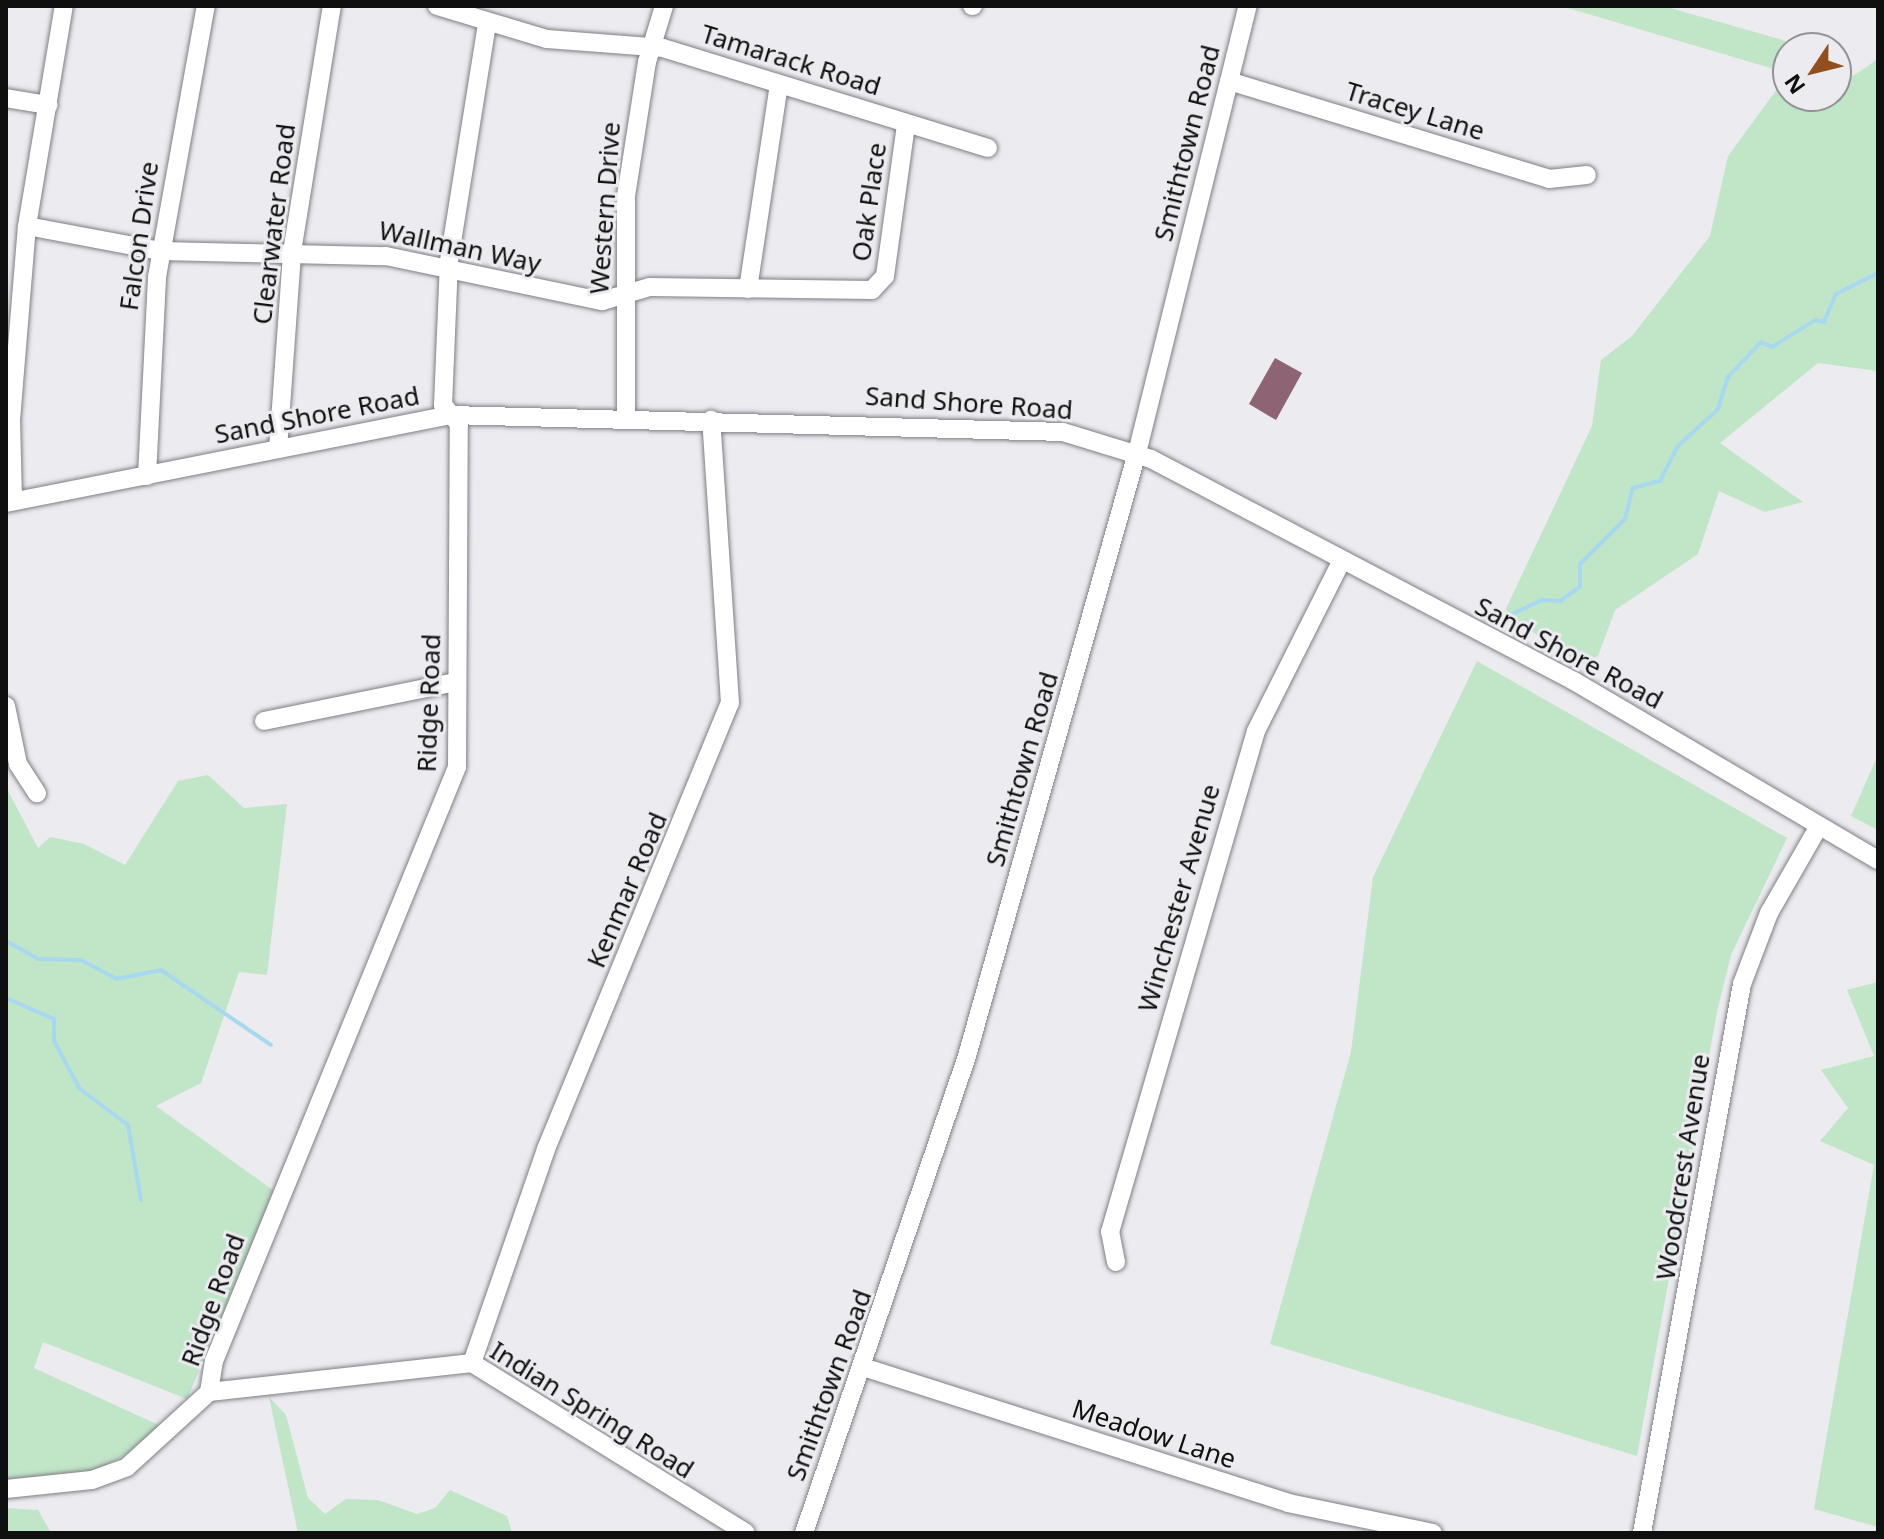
<!DOCTYPE html>
<style>
body{margin:0}
#map{position:relative;width:1884px;height:1539px;overflow:hidden;background:#ebebf0;font-family:"Noto Sans",sans-serif}
div>[style]{position:absolute}
.green>*{inset:0;background:#c0e5c7}
.stream>*{height:4px;margin:-2px;padding:0 2px;transform-origin:2px;border-radius:2px;background:#a6d9ef}
.building>*{inset:0;background:#8e6374}
.roads{filter:drop-shadow(0 0 2px #7e7e83) drop-shadow(0 0 2px #7e7e83)}
.minor>*{height:18px;margin:-9px;padding:0 9px;transform-origin:9px;border-radius:9px;background:#fff}
span{translate:-50% -50%;white-space:nowrap;text-align:center;line-height:1.15;-webkit-text-stroke:6px #ebebf0;paint-order:stroke}
.street-label{font-size:26px;color:#0f0f10}
.frame{position:absolute;inset:0;border:8px solid #0f0f10;pointer-events:none}
.north{position:absolute;left:1772px;top:32px;width:80px;height:80px;box-sizing:border-box;background:#ebebf0;border:2px solid #939396;border-radius:50%;rotate:235deg;font-size:22px;font-weight:700;line-height:32px;text-align:center;color:#0f0f10}
.north::after{content:'';display:block;margin:auto;width:28px;height:36px;background:#914e1e;clip-path:polygon(50% 0,100% 100%,50% 72%,0 100%)}
</style>
<div id="map">
<div class="green">
<i style="clip-path:polygon(1561px 6px,1663px 6px,1811px 48px,1788px 48px,1788px 73px)"></i>
<i style="clip-path:polygon(1878px 59px,1878px 371px,1818px 363px,1720px 443px,1803px 502px,1765px 512px,1719px 491px,1698px 554px,1615px 610px,1598px 656px,1582px 665px,1504px 613px,1592px 426px,1601px 360px,1632px 336px,1710px 236px,1728px 156px,1788px 74px,1788px 96px,1836px 96px,1836px 65px,1853px 76px)"></i>
<i style="clip-path:polygon(1477px 661px,1787px 838px,1731px 955px,1717px 1012px,1637px 1456px,1270px 1344px,1351px 1052px,1373px 877px)"></i>
<i style="clip-path:polygon(1878px 755px,1878px 830px,1851px 816px)"></i>
<i style="clip-path:polygon(208px 775px,244px 808px,287px 804px,267px 975px,239px 972px,201px 1083px,156px 1106px,274px 1191px,187px 1399px,43px 1342px,34px 1368px,163px 1427px,152px 1440px,91px 1473px,6px 1479px,6px 787px,38px 848px,50px 837px,84px 844px,125px 865px,178px 781px)"></i>
<i style="clip-path:polygon(1878px 982px,1878px 1527px,1814px 1509px,1874px 1165px,1820px 1141px,1848px 1108px,1821px 1070px,1874px 1056px,1847px 990px)"></i>
<i style="clip-path:polygon(269px 1397px,286px 1415px,308px 1498px,325px 1514px,346px 1499px,378px 1500px,417px 1514px,435px 1508px,450px 1490px,507px 1516px,512px 1533px,298px 1533px)"></i>
<i style="clip-path:polygon(6px 1508px,38px 1510px,51px 1533px,6px 1533px)"></i>
</div>
<div class="stream">
<i style="left:1504px;top:618px;width:42px;rotate:-25.3deg"></i>
<i style="left:1542px;top:600px;width:18px;rotate:3deg"></i>
<i style="left:1560px;top:601px;width:24px;rotate:-35deg"></i>
<i style="left:1580px;top:587px;width:23px;rotate:-90deg"></i>
<i style="left:1580px;top:564px;width:64px;rotate:-45deg"></i>
<i style="left:1625px;top:519px;width:32px;rotate:-76deg"></i>
<i style="left:1633px;top:488px;width:28px;rotate:-15deg"></i>
<i style="left:1660px;top:481px;width:38px;rotate:-63deg"></i>
<i style="left:1677px;top:447px;width:56px;rotate:-42.8deg"></i>
<i style="left:1718px;top:409px;width:34px;rotate:-73deg"></i>
<i style="left:1728px;top:377px;width:48px;rotate:-46.7deg"></i>
<i style="left:1761px;top:342px;width:12px;rotate:24deg"></i>
<i style="left:1772px;top:347px;width:51px;rotate:-32.1deg"></i>
<i style="left:1815px;top:320px;width:9px;rotate:13deg"></i>
<i style="left:1824px;top:322px;width:30px;rotate:-67deg"></i>
<i style="left:1836px;top:294px;width:47px;rotate:-26.6deg"></i>
<i style="left:6px;top:941px;width:37px;rotate:29deg"></i>
<i style="left:38px;top:959px;width:43px;rotate:1.3deg"></i>
<i style="left:81px;top:960px;width:40px;rotate:28deg"></i>
<i style="left:116px;top:979px;width:46px;rotate:-11.3deg"></i>
<i style="left:161px;top:970px;width:133px;rotate:34.3deg"></i>
<i style="left:6px;top:998px;width:52px;rotate:23.6deg"></i>
<i style="left:54px;top:1019px;width:22px;rotate:90deg"></i>
<i style="left:54px;top:1041px;width:55px;rotate:61.6deg"></i>
<i style="left:80px;top:1089px;width:60px;rotate:36.9deg"></i>
<i style="left:128px;top:1125px;width:76px;rotate:80.2deg"></i>
</div>
<div class="building">
<i style="clip-path:polygon(1275px 358px,1302px 373px,1276px 420px,1249px 404px)"></i>
</div>
<div class="roads">
<div class="minor">
<i style="left:437px;top:6px;width:115px;rotate:16.7deg"></i>
<i style="left:547px;top:39px;width:116px;rotate:4.4deg"></i>
<i style="left:663px;top:48px;width:340px;rotate:17.1deg"></i>
<i style="left:972px;top:6px;width:1px"></i>
<i style="left:1229px;top:81px;width:335px;rotate:17deg"></i>
<i style="left:1549px;top:179px;width:38px;rotate:-6deg"></i>
<i style="left:6px;top:98px;width:43px;rotate:9.5deg"></i>
<i style="left:27px;top:226px;width:135px;rotate:10.6deg"></i>
<i style="left:160px;top:251px;width:226px;rotate:1.3deg"></i>
<i style="left:386px;top:256px;width:221px;rotate:11.8deg"></i>
<i style="left:602px;top:301px;width:50px;rotate:-16.3deg"></i>
<i style="left:650px;top:287px;width:222px;rotate:0.8deg"></i>
<i style="left:872px;top:290px;width:19px;rotate:-47deg"></i>
<i style="left:885px;top:276px;width:152px;rotate:-82.1deg"></i>
<i style="left:748px;top:289px;width:206px;rotate:-81.4deg"></i>
<i style="left:626px;top:417px;width:221px;rotate:-90deg"></i>
<i style="left:626px;top:196px;width:136px;rotate:-81.1deg"></i>
<i style="left:647px;top:62px;width:59px;rotate:-73.1deg"></i>
<i style="left:278px;top:449px;width:197px;rotate:-85.9deg"></i>
<i style="left:292px;top:252px;width:249px;rotate:-80.8deg"></i>
<i style="left:147px;top:476px;width:199px;rotate:-87.1deg"></i>
<i style="left:157px;top:277px;width:275px;rotate:-79.8deg"></i>
<i style="left:13px;top:501px;width:81px;rotate:-91.4deg"></i>
<i style="left:11px;top:420px;width:195px;rotate:-85.3deg"></i>
<i style="left:27px;top:226px;width:223px;rotate:-80.5deg"></i>
<i style="left:6px;top:503px;width:454px;rotate:-11.2deg"></i>
<i style="left:451px;top:415px;width:612px;rotate:1.59deg"></i>
<i style="left:1063px;top:432px;width:92px;rotate:17.1deg"></i>
<i style="left:1151px;top:459px;width:478px;rotate:27.7deg"></i>
<i style="left:1574px;top:681px;width:353px;rotate:30.5deg"></i>
<i style="left:6px;top:706px;width:59px;rotate:78.3deg"></i>
<i style="left:18px;top:764px;width:35px;rotate:57deg"></i>
<i style="left:264px;top:721px;width:196px;rotate:-11.5deg"></i>
<i style="left:1116px;top:1262px;width:31px;rotate:-101deg"></i>
<i style="left:1110px;top:1232px;width:522px;rotate:-73.75deg"></i>
<i style="left:1256px;top:731px;width:189px;rotate:-63.3deg"></i>
<i style="left:472px;top:1363px;width:226px;rotate:-70.9deg"></i>
<i style="left:546px;top:1149px;width:482px;rotate:-67.6deg"></i>
<i style="left:730px;top:703px;width:284px;rotate:-93.8deg"></i>
<i style="left:863px;top:1367px;width:446px;rotate:17.7deg"></i>
<i style="left:1288px;top:1503px;width:148px;rotate:11.7deg"></i>
<i style="left:209px;top:1392px;width:31px;rotate:-81deg"></i>
<i style="left:214px;top:1361px;width:642px;rotate:-67.75deg"></i>
<i style="left:457px;top:767px;width:343px;rotate:-89.7deg"></i>
<i style="left:459px;top:424px;width:25px;rotate:-130deg"></i>
<i style="left:443px;top:405px;width:144px;rotate:-87.6deg"></i>
<i style="left:449px;top:261px;width:239px;rotate:-80.9deg"></i>
<i style="left:6px;top:1489px;width:86px;rotate:-6deg"></i>
<i style="left:92px;top:1480px;width:37px;rotate:-20deg"></i>
<i style="left:127px;top:1467px;width:111px;rotate:-42.4deg"></i>
<i style="left:209px;top:1392px;width:265px;rotate:-6.3deg"></i>
<i style="left:472px;top:1363px;width:322px;rotate:31.8deg"></i>
<i style="left:804px;top:1533px;width:504px;rotate:-71.13deg"></i>
<i style="left:967px;top:1056px;width:627px;rotate:-74.26deg"></i>
<i style="left:1137px;top:453px;width:461px;rotate:-76.1deg"></i>
<i style="left:1642px;top:1533px;width:558px;rotate:-79.68deg"></i>
<i style="left:1742px;top:984px;width:76px;rotate:-69.2deg"></i>
<i style="left:1769px;top:913px;width:100px;rotate:-60.1deg"></i>
</div>
</div>
<div class="street-label">
<span style="left:791px;top:60px;rotate:17deg">Tamarack Road</span>
<span style="left:1415px;top:111px;rotate:17deg">Tracey Lane</span>
<span style="left:1187px;top:143px;rotate:-76deg">Smithtown Road</span>
<span style="left:869px;top:202px;rotate:-82deg">Oak Place</span>
<span style="left:605px;top:208px;rotate:-86deg">Western Drive</span>
<span style="left:274px;top:224px;rotate:-83deg">Clearwater Road</span>
<span style="left:139px;top:236px;rotate:-82deg">Falcon Drive</span>
<span style="left:460px;top:247px;rotate:12deg">Wallman Way</span>
<span style="left:969px;top:403px;rotate:4deg">Sand Shore Road</span>
<span style="left:317px;top:415px;rotate:-11deg">Sand Shore Road</span>
<span style="left:1569px;top:653px;rotate:28deg">Sand Shore Road</span>
<span style="left:429px;top:703px;rotate:-88deg">Ridge Road</span>
<span style="left:1022px;top:769px;rotate:-74deg">Smithtown Road</span>
<span style="left:627px;top:890px;rotate:-67deg">Kenmar Road</span>
<span style="left:1179px;top:898px;rotate:-74deg">Winchester Avenue</span>
<span style="left:1683px;top:1167px;rotate:-81deg">Woodcrest Avenue</span>
<span style="left:213px;top:1300px;rotate:-70deg">Ridge Road</span>
<span style="left:829px;top:1385px;rotate:-70deg">Smithtown Road</span>
<span style="left:592px;top:1410px;rotate:32deg">Indian Spring Road</span>
<span style="left:1154px;top:1434px;rotate:18deg">Meadow Lane</span>
</div>
<div class="frame"></div>
<div class="north">N</div>
</div>
